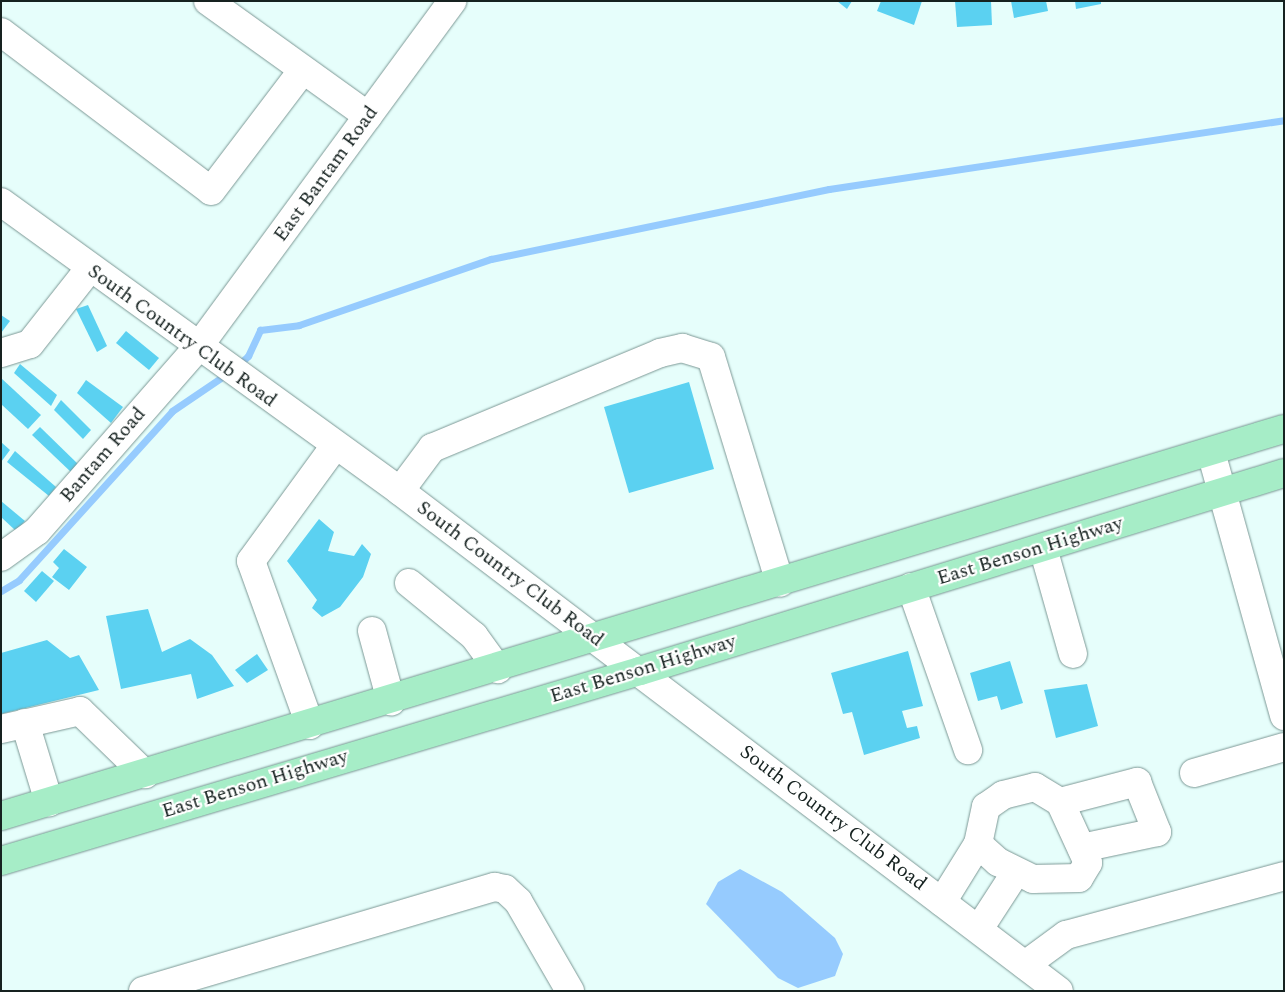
<!DOCTYPE html>
<style>
body{margin:0}
#map{position:relative;width:1285px;height:992px;overflow:hidden;background:#e6fefb;font-family:Spectral,serif}
div>[style]{position:absolute}
.water>*{inset:0;background:#96cbfe}
.stream>*{height:7px;margin:-3.5px;padding:0 3.5px;transform-origin:3.5px;border-radius:3.5px;background:#96cbfe}
.building>*{inset:0;background:#5bd1f1}
.roads{filter:drop-shadow(0 0 1px #7c9895) drop-shadow(0 0 1px #7c9895)}
.minor>*{height:28px;margin:-14px;padding:0 14px;transform-origin:14px;border-radius:14px;background:#fff}
.major>*{height:28px;margin:-14px;padding:0 14px;transform-origin:14px;border-radius:14px;background:#a6edc7}
span{translate:-50% -50%;white-space:nowrap;text-align:center;line-height:1.15;-webkit-text-stroke:4.5px #fff;paint-order:stroke}
.street-label{font-size:20px;color:#162220}
.frame{position:absolute;inset:0;border:2px solid #162220;pointer-events:none}
</style>
<div id="map">
<div class="water">
<i style="clip-path:polygon(740px 869px,782px 892px,835px 938px,843px 954px,835px 976px,798px 988px,778px 978px,706px 904px,718px 882px)"></i>
</div>
<div class="stream">
<i style="left:237px;top:366px;width:15px;rotate:-42deg"></i>
<i style="left:248px;top:356px;width:29px;rotate:-65deg"></i>
<i style="left:260px;top:330px;width:39px;rotate:-7deg"></i>
<i style="left:299px;top:325px;width:203px;rotate:-19deg"></i>
<i style="left:491px;top:259px;width:345px;rotate:-11.7deg"></i>
<i style="left:829px;top:189px;width:460px;rotate:-8.6deg"></i>
<i style="left:1px;top:591px;width:21px;rotate:-31deg"></i>
<i style="left:19px;top:580px;width:228px;rotate:-47.8deg"></i>
<i style="left:172px;top:411px;width:68px;rotate:-34.2deg"></i>
</div>
<div class="building">
<i style="clip-path:polygon(837px 1px,852px 1px,847px 9px)"></i>
<i style="clip-path:polygon(881px 1px,922px 1px,914px 25px,877px 11px)"></i>
<i style="clip-path:polygon(955px 1px,991px 1px,992px 25px,957px 27px)"></i>
<i style="clip-path:polygon(1011px 1px,1046px 1px,1048px 11px,1014px 18px)"></i>
<i style="clip-path:polygon(1075px 1px,1101px 1px,1101px 4px,1076px 9px)"></i>
<i style="clip-path:polygon(88px 305px,107px 346px,97px 352px,76px 309px)"></i>
<i style="clip-path:polygon(1px 315px,10px 321px,1px 333px)"></i>
<i style="clip-path:polygon(126px 331px,159px 358px,149px 370px,116px 343px)"></i>
<i style="clip-path:polygon(20px 364px,57px 395px,51px 406px,14px 373px)"></i>
<i style="clip-path:polygon(1px 378px,41px 415px,28px 429px,1px 404px)"></i>
<i style="clip-path:polygon(86px 380px,123px 407px,111px 423px,77px 393px)"></i>
<i style="clip-path:polygon(689px 382px,714px 469px,629px 493px,604px 407px)"></i>
<i style="clip-path:polygon(61px 400px,91px 430px,83px 439px,54px 410px)"></i>
<i style="clip-path:polygon(40px 427px,80px 466px,73px 474px,32px 435px)"></i>
<i style="clip-path:polygon(1px 442px,10px 450px,1px 462px)"></i>
<i style="clip-path:polygon(15px 451px,56px 487px,49px 496px,7px 462px)"></i>
<i style="clip-path:polygon(1px 501px,25px 521px,16px 531px,1px 517px)"></i>
<i style="clip-path:polygon(319px 519px,334px 532px,328px 551px,354px 556px,362px 544px,371px 554px,363px 577px,340px 607px,322px 617px,312px 608px,317px 600px,287px 561px)"></i>
<i style="clip-path:polygon(64px 549px,87px 567px,69px 590px,52px 577px,59px 568px,53px 562px)"></i>
<i style="clip-path:polygon(42px 571px,54px 581px,36px 602px,24px 591px)"></i>
<i style="clip-path:polygon(148px 609px,162px 652px,190px 639px,212px 655px,234px 686px,197px 699px,191px 674px,121px 689px,106px 616px)"></i>
<i style="clip-path:polygon(47px 640px,70px 658px,79px 655px,99px 690px,1px 714px,1px 653px)"></i>
<i style="clip-path:polygon(908px 651px,923px 706px,902px 711px,907px 728px,917px 726px,920px 738px,864px 755px,852px 712px,843px 714px,831px 673px)"></i>
<i style="clip-path:polygon(257px 654px,268px 670px,247px 683px,235px 670px)"></i>
<i style="clip-path:polygon(1010px 661px,1023px 703px,1001px 710px,997px 696px,978px 701px,970px 673px)"></i>
<i style="clip-path:polygon(1087px 684px,1098px 726px,1056px 738px,1044px 690px)"></i>
</div>
<div class="roads">
<div class="minor">
<i style="left:208px;top:1px;width:197px;rotate:35.7deg"></i>
<i style="left:1px;top:32px;width:263px;rotate:37.1deg"></i>
<i style="left:211px;top:191px;width:151px;rotate:-52.8deg"></i>
<i style="left:1px;top:202px;width:493px;rotate:35.9deg"></i>
<i style="left:400px;top:491px;width:827px;rotate:37.19deg"></i>
<i style="left:1px;top:353px;width:30px;rotate:-17deg"></i>
<i style="left:30px;top:344px;width:95px;rotate:-51.8deg"></i>
<i style="left:1211px;top:452px;width:274px;rotate:74.5deg"></i>
<i style="left:400px;top:491px;width:54px;rotate:-53.3deg"></i>
<i style="left:432px;top:448px;width:247px;rotate:-22.6deg"></i>
<i style="left:660px;top:353px;width:23px;rotate:-13deg"></i>
<i style="left:682px;top:348px;width:30px;rotate:17deg"></i>
<i style="left:711px;top:357px;width:236px;rotate:73deg"></i>
<i style="left:1043px;top:548px;width:110px;rotate:74.2deg"></i>
<i style="left:1px;top:557px;width:44px;rotate:-35.8deg"></i>
<i style="left:37px;top:531px;width:246px;rotate:-48.8deg"></i>
<i style="left:199px;top:346px;width:428px;rotate:-53.7deg"></i>
<i style="left:409px;top:583px;width:84px;rotate:39.2deg"></i>
<i style="left:474px;top:636px;width:41px;rotate:54deg"></i>
<i style="left:911px;top:587px;width:173px;rotate:70.7deg"></i>
<i style="left:372px;top:631px;width:73px;rotate:74.8deg"></i>
<i style="left:25px;top:723px;width:83px;rotate:73.1deg"></i>
<i style="left:310px;top:725px;width:174px;rotate:-109.8deg"></i>
<i style="left:251px;top:561px;width:142px;rotate:-53.9deg"></i>
<i style="left:1px;top:729px;width:81px;rotate:-12.8deg"></i>
<i style="left:80px;top:711px;width:91px;rotate:44.1deg"></i>
<i style="left:1194px;top:773px;width:94px;rotate:-16.1deg"></i>
<i style="left:1060px;top:802px;width:80px;rotate:-14.6deg"></i>
<i style="left:1137px;top:782px;width:54px;rotate:68.2deg"></i>
<i style="left:1157px;top:832px;width:77px;rotate:168deg"></i>
<i style="left:942px;top:902px;width:68px;rotate:-58.2deg"></i>
<i style="left:978px;top:844px;width:38px;rotate:-78deg"></i>
<i style="left:986px;top:807px;width:21px;rotate:-35deg"></i>
<i style="left:1003px;top:795px;width:33px;rotate:-14deg"></i>
<i style="left:1035px;top:787px;width:29px;rotate:31deg"></i>
<i style="left:1060px;top:802px;width:67px;rotate:65.3deg"></i>
<i style="left:1088px;top:863px;width:17px;rotate:121deg"></i>
<i style="left:1079px;top:878px;width:46px;rotate:178.8deg"></i>
<i style="left:1033px;top:879px;width:39px;rotate:-154deg"></i>
<i style="left:998px;top:862px;width:27px;rotate:-138deg"></i>
<i style="left:979px;top:929px;width:68px;rotate:-57deg"></i>
<i style="left:1025px;top:965px;width:51px;rotate:-36.2deg"></i>
<i style="left:1066px;top:935px;width:226px;rotate:-15.1deg"></i>
<i style="left:143px;top:991px;width:367px;rotate:-16.5deg"></i>
<i style="left:495px;top:887px;width:10px;rotate:11deg"></i>
<i style="left:505px;top:889px;width:18px;rotate:43deg"></i>
<i style="left:518px;top:901px;width:104px;rotate:60deg"></i>
</div>
<div class="major">
<i style="left:1px;top:816px;width:1340px;rotate:-16.79deg"></i>
<i style="left:1px;top:861px;width:667px;rotate:-16.56deg"></i>
<i style="left:640px;top:671px;width:674px;rotate:-17.09deg"></i>
</div>
</div>
<div class="street-label">
<span style="left:326px;top:174px;rotate:-54deg">East Bantam Road</span>
<span style="left:182px;top:336px;rotate:36deg">South Country Club Road</span>
<span style="left:103px;top:455px;rotate:-49deg">Bantam Road</span>
<span style="left:1030px;top:551px;rotate:-17deg">East Benson Highway</span>
<span style="left:510px;top:574px;rotate:37deg">South Country Club Road</span>
<span style="left:643px;top:669px;rotate:-17deg">East Benson Highway</span>
<span style="left:255px;top:784px;rotate:-17deg">East Benson Highway</span>
<span style="left:833px;top:818px;rotate:37deg">South Country Club Road</span>
</div>
<div class="frame"></div>
</div>
